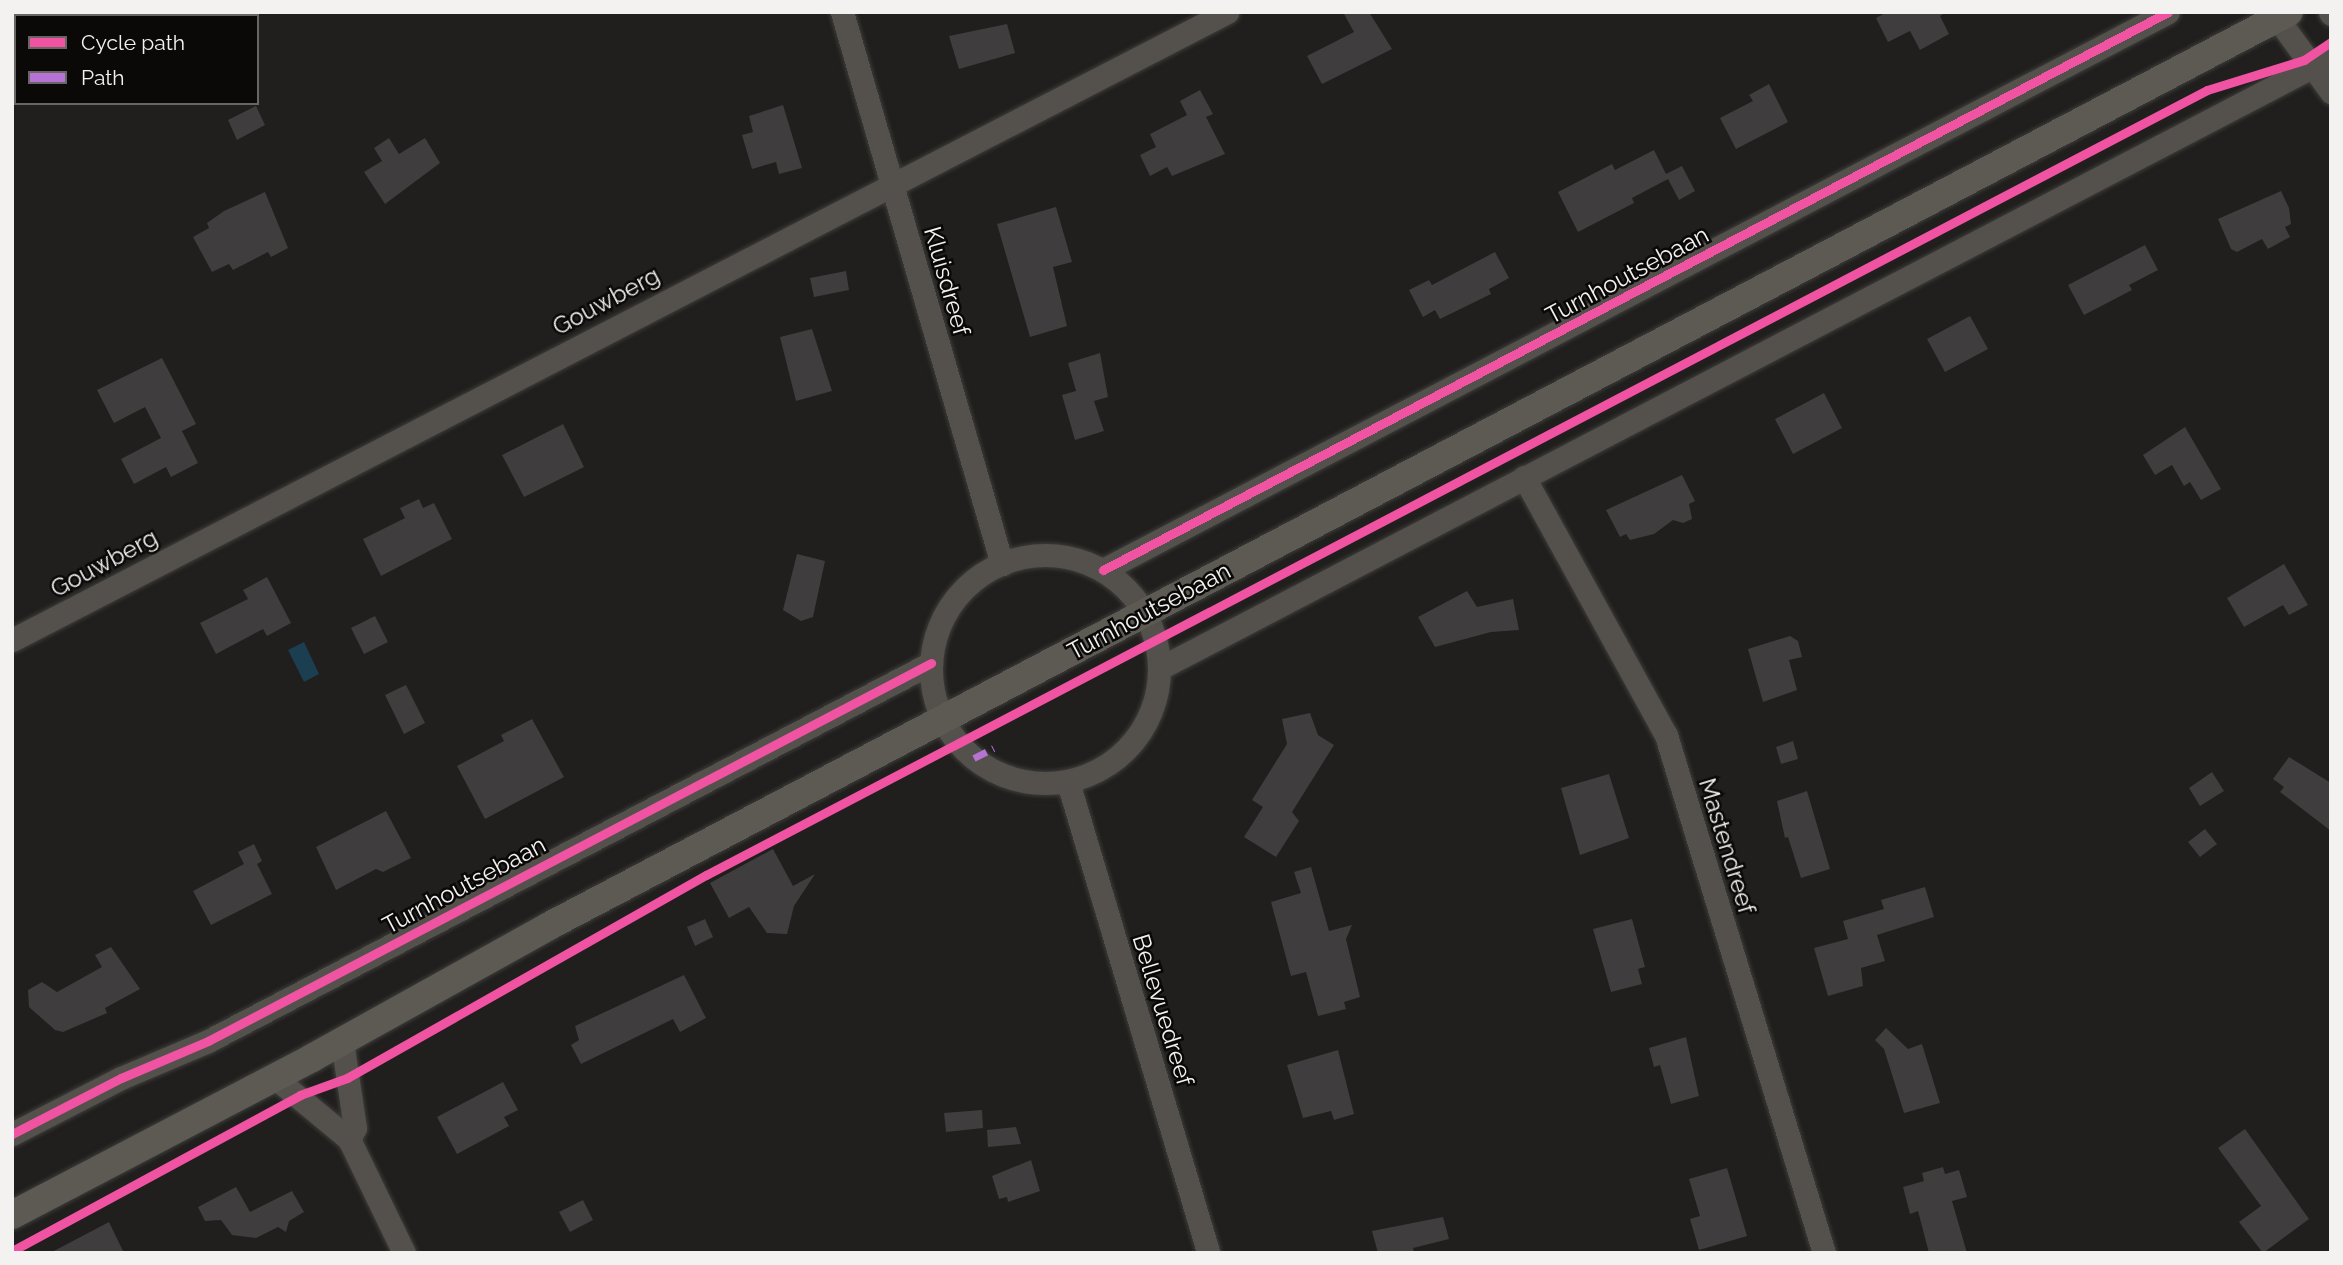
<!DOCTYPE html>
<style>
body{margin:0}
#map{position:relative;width:2343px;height:1265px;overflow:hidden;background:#201f1d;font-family:Raleway,sans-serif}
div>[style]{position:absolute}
.water>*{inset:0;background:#1b3e50}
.building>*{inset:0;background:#3f3d3d}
.roads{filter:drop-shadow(0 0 2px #3d3d3b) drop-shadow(0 0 2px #3d3d3b)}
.minor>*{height:23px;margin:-11.5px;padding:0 11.5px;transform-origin:11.5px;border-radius:11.5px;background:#54514c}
.minor>.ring{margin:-11.5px;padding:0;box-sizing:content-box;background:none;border:23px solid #54514c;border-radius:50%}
.major>*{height:28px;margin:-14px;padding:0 14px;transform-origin:14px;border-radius:14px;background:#5d5a54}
.quiet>*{height:7px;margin-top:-3.5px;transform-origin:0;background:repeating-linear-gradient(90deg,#b673d3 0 14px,transparent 0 21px)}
.cycleway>*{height:9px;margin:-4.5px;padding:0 4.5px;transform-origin:4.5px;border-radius:4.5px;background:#f153a3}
span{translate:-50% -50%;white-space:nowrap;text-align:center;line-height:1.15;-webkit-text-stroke:5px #0a0908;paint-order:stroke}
.street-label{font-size:24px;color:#f4f2f0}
.frame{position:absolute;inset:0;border:14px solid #f4f2f0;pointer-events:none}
.legend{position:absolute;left:14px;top:14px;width:245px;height:91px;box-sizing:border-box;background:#0a0908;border:2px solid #686665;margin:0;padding:9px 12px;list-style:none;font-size:21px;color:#f4f2f0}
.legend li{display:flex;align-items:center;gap:14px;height:35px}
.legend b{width:35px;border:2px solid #686665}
</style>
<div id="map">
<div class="water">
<i style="clip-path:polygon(304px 642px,319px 674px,304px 682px,288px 650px)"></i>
</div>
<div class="building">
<i style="clip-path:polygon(1343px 12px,1369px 12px,1392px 49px,1322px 84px,1307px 56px,1354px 32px)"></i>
<i style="clip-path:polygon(1887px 12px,1946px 12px,1940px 16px,1949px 34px,1920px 50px,1910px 31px,1888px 42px,1876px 18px)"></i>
<i style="clip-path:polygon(1007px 24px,1015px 53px,959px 69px,949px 36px)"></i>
<i style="clip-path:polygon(1769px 84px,1788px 122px,1736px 149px,1720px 118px,1753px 101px,1749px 95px)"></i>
<i style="clip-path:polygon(1200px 90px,1213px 114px,1206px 117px,1225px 154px,1172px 176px,1167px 167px,1150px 176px,1140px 155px,1156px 147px,1150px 134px,1187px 115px,1180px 101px)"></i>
<i style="clip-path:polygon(783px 105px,802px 168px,779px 174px,776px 162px,752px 169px,742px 135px,753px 132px,749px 116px)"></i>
<i style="clip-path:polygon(256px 106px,265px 125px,237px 140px,228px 120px)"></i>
<i style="clip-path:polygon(389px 138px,399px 154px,425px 138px,440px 163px,385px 204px,364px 172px,382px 161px,374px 148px)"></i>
<i style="clip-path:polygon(1654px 150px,1666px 174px,1682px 166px,1695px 191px,1679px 200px,1668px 179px,1632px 198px,1634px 203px,1578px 232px,1558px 192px,1612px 164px,1615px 170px)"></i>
<i style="clip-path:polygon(2281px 191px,2289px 208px,2291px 224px,2285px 227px,2290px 237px,2268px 249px,2262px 239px,2237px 252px,2231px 249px,2218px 219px)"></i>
<i style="clip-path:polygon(265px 192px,288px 248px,271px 257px,268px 252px,233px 270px,229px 264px,212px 272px,193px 237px,209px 228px,207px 223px,224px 211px)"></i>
<i style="clip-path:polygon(1056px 207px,1072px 262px,1053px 267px,1067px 326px,1030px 337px,997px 224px)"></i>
<i style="clip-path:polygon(2145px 245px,2158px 270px,2129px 285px,2132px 290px,2084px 315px,2068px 285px)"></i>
<i style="clip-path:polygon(1495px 252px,1509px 278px,1489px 289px,1491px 294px,1440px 319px,1435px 310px,1423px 317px,1409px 290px,1429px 280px,1432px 285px)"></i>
<i style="clip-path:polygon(846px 271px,849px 290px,814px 297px,810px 278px)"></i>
<i style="clip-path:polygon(1970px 316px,1988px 349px,1945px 372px,1927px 339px)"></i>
<i style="clip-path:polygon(812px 329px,832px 391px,796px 401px,780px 337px)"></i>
<i style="clip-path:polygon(1100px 353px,1108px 397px,1094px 401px,1104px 431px,1075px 440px,1062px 395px,1076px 391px,1068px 363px)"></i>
<i style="clip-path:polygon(162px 358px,196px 424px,182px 431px,198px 463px,171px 477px,166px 467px,134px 484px,121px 459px,161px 438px,145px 407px,114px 423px,97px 390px)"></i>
<i style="clip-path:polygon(1824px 393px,1842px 428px,1793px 454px,1775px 419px)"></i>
<i style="clip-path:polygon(563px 424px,584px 467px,524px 497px,502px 455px)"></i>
<i style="clip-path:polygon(2185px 427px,2221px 489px,2201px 500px,2190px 482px,2184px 486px,2172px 465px,2155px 475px,2143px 455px)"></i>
<i style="clip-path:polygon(1682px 475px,1695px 501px,1689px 504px,1692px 519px,1683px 523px,1673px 520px,1654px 534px,1630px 540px,1626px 534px,1620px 537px,1606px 510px)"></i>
<i style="clip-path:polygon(419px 499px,423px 508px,434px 503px,452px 539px,381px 576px,363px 539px,405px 518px,400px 508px)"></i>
<i style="clip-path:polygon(797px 554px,825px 561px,813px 617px,801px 621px,783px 610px)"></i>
<i style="clip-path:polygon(2284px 564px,2308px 605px,2289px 615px,2283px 605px,2244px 627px,2227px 598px)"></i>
<i style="clip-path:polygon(267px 577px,291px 623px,267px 636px,263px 629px,216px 654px,200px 623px,248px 599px,243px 590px)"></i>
<i style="clip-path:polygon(1467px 591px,1477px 607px,1513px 599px,1519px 630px,1491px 632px,1435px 647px,1418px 617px)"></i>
<i style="clip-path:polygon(375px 616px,388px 642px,364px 654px,351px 628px)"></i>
<i style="clip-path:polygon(1790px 636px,1798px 641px,1802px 657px,1789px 660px,1797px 690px,1763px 702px,1748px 649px)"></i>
<i style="clip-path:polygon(406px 685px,425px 723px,404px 734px,385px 695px)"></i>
<i style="clip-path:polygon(1310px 713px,1318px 735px,1334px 745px,1292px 812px,1299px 821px,1276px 857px,1244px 837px,1263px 807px,1252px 800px,1287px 744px,1282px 719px)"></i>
<i style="clip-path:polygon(532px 719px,564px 777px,485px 819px,457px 766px,504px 741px,501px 735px)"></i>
<i style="clip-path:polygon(1793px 741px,1798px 759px,1781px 764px,1776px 747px)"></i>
<i style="clip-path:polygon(2289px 757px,2331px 783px,2331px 831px,2280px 792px,2284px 787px,2273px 779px)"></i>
<i style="clip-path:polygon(2212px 772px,2224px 791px,2200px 806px,2189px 788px)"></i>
<i style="clip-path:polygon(1609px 774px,1629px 838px,1580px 855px,1561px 788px)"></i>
<i style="clip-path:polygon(1807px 791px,1830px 869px,1801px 878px,1788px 837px,1785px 838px,1777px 801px)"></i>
<i style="clip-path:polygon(386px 811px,411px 858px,383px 872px,376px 869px,336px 890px,316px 847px)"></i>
<i style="clip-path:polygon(2205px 829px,2217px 844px,2200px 857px,2188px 842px)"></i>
<i style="clip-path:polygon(254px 844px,262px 861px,257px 864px,272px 894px,211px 925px,193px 891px,244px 864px,238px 852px)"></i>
<i style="clip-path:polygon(773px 849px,793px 886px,815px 874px,794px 906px,787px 934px,767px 933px,749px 907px,729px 918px,710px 883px)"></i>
<i style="clip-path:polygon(1311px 867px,1329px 931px,1352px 925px,1346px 939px,1360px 997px,1344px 1002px,1346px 1009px,1318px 1016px,1306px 972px,1291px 976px,1271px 902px,1301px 893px,1294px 872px)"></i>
<i style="clip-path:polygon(1925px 887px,1934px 917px,1877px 935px,1885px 961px,1861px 968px,1863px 986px,1828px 996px,1814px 948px,1848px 939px,1843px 921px,1884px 909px,1881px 900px)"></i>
<i style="clip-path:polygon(705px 919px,713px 937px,695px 946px,687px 927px)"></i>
<i style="clip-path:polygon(1632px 919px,1645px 967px,1638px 969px,1642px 984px,1611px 992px,1593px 929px)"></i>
<i style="clip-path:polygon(111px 947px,140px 989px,105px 1008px,107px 1013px,63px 1032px,55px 1030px,29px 1007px,28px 990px,42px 982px,57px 992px,102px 967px,95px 955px)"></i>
<i style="clip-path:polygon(684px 975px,706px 1018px,680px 1032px,673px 1019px,581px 1064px,571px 1045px,579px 1040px,575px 1026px)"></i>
<i style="clip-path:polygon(1886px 1028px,1908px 1049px,1922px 1044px,1940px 1103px,1904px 1113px,1884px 1049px,1875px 1040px)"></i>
<i style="clip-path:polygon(1686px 1037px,1699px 1096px,1671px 1104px,1660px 1065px,1654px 1067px,1649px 1048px)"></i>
<i style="clip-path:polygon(1338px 1050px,1354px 1114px,1334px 1120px,1331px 1111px,1303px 1118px,1287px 1065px)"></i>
<i style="clip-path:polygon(503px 1082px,518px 1110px,504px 1117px,509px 1126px,457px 1154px,437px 1117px)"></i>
<i style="clip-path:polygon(982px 1110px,983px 1128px,946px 1132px,944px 1113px)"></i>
<i style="clip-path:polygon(1016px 1127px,1021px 1144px,988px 1147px,987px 1130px)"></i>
<i style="clip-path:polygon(2245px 1129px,2309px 1219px,2263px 1253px,2239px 1222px,2261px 1206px,2218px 1148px)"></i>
<i style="clip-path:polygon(1031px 1160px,1040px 1191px,1008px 1202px,1007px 1197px,999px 1199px,992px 1176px)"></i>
<i style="clip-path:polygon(1943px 1167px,1945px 1174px,1959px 1170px,1967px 1197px,1952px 1201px,1967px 1253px,1929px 1253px,1918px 1211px,1910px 1214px,1903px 1187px,1924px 1181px,1922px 1173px)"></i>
<i style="clip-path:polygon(1727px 1168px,1747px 1236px,1699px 1250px,1690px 1219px,1700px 1216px,1689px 1179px)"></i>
<i style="clip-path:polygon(236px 1187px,250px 1212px,292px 1191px,304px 1212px,289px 1221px,286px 1232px,278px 1227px,256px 1238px,232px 1235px,221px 1220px,205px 1221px,198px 1207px)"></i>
<i style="clip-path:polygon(583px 1200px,593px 1220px,570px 1232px,559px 1212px)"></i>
<i style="clip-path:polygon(1443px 1217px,1449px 1239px,1413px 1248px,1414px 1253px,1378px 1253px,1372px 1231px)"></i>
<i style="clip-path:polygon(109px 1222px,124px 1253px,50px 1253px)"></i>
</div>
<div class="roads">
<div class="minor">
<i style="left:842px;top:12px;width:575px;rotate:73.84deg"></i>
<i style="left:2330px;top:12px;width:2px;rotate:63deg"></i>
<i style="left:2277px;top:18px;width:92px;rotate:53.9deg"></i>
<i style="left:1524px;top:477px;width:294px;rotate:61.2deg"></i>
<i style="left:1666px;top:735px;width:542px;rotate:73.04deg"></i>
<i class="ring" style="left:931px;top:555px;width:205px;height:205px"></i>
<i style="left:1103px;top:570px;width:1202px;rotate:-27.65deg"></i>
<i style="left:12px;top:640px;width:1368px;rotate:-27.33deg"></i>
<i style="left:1162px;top:667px;width:1319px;rotate:-27.56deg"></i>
<i style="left:1068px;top:782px;width:491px;rotate:73.4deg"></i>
<i style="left:342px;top:1041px;width:88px;rotate:81.5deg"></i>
<i style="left:355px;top:1128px;width:13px;rotate:119deg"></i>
<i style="left:274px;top:1077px;width:97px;rotate:39.6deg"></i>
<i style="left:349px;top:1139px;width:127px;rotate:64.2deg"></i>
<i style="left:12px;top:1134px;width:123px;rotate:-27.2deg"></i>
<i style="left:121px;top:1078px;width:95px;rotate:-23deg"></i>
<i style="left:208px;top:1041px;width:816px;rotate:-27.6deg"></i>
</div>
<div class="major">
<i style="left:12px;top:1215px;width:339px;rotate:-27.6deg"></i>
<i style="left:312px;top:1058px;width:271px;rotate:-29.1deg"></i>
<i style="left:549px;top:926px;width:1965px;rotate:-27.71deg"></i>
</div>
</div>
<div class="quiet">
<i style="left:974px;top:758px;width:22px;rotate:-27deg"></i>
</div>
<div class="cycleway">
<i style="left:1103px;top:570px;width:1202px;rotate:-27.65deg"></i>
<i style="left:12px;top:1134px;width:123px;rotate:-27.2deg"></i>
<i style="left:121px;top:1078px;width:95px;rotate:-23deg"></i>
<i style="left:208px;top:1041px;width:816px;rotate:-27.6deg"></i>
<i style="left:12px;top:1251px;width:328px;rotate:-28.4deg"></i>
<i style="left:300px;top:1095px;width:50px;rotate:-19.9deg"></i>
<i style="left:347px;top:1078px;width:412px;rotate:-29.5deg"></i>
<i style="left:706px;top:875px;width:1694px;rotate:-27.61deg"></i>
<i style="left:2207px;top:90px;width:102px;rotate:-17.2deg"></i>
<i style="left:2304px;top:60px;width:32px;rotate:-34deg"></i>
</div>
<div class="street-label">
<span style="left:1627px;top:275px;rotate:-28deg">Turnhoutsebaan</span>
<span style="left:947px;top:281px;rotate:74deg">Kluisdreef</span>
<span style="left:606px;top:301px;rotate:-28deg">Gouwberg</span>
<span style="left:104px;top:563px;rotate:-28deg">Gouwberg</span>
<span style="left:1149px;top:611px;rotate:-28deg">Turnhoutsebaan</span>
<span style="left:1727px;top:846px;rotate:73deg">Mastendreef</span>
<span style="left:464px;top:885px;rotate:-28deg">Turnhoutsebaan</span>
<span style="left:1163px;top:1010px;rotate:73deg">Bellevuedreef</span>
</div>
<div class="frame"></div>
<ul class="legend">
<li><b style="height:9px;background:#f153a3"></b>Cycle path</li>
<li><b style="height:9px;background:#b673d3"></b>Path</li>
</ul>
</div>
